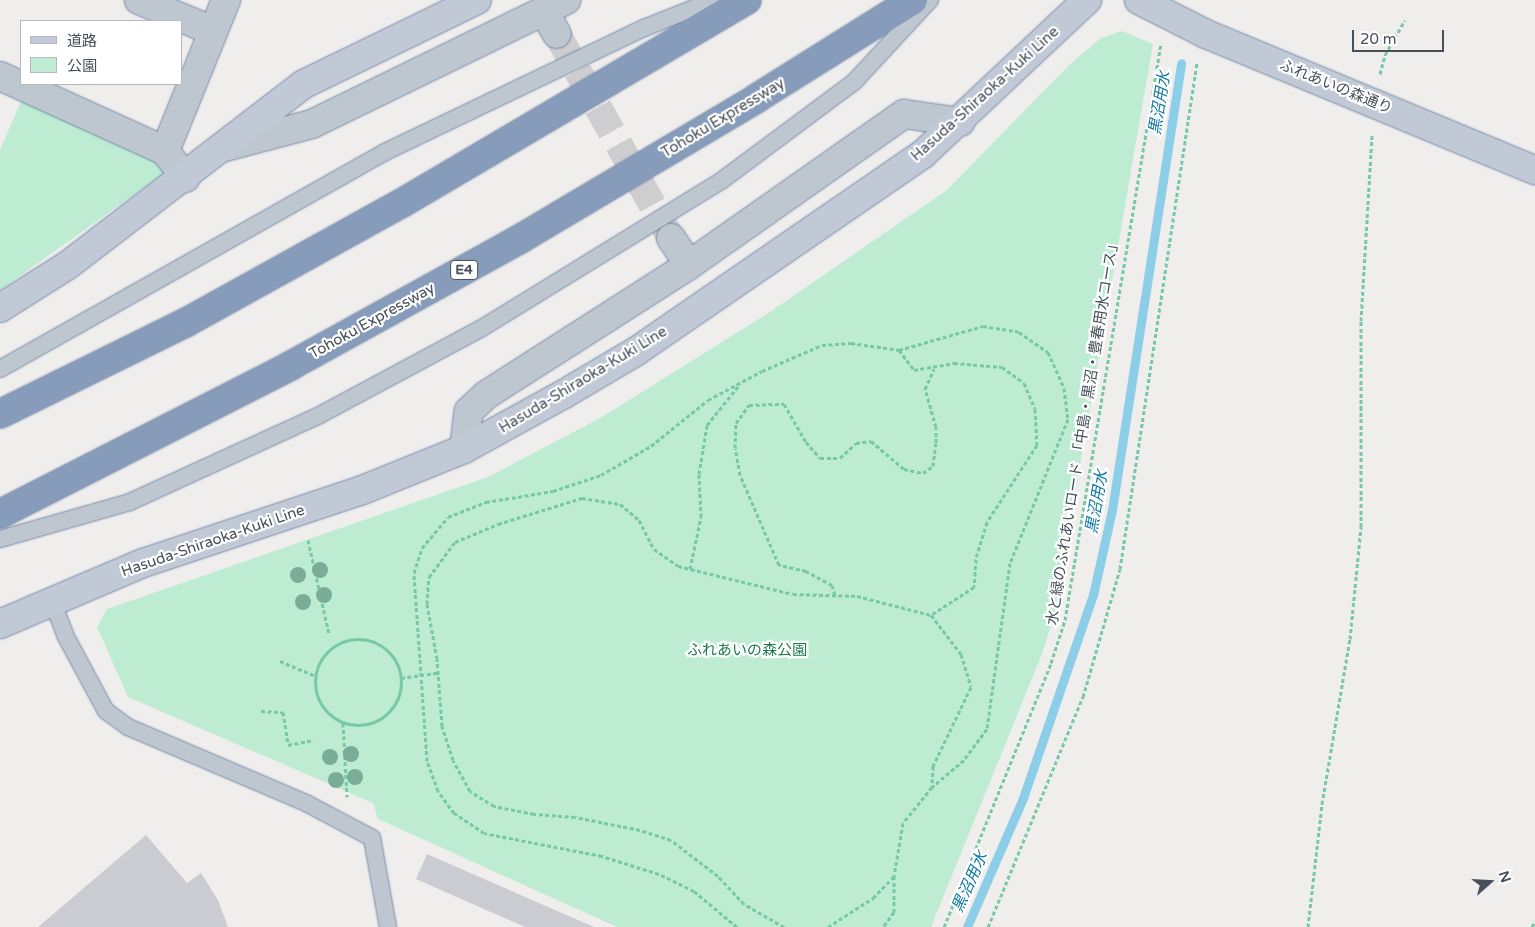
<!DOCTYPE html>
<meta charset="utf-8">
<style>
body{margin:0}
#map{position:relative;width:1535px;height:927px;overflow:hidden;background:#f0eeed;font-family:"Varela Round","Noto Sans JP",sans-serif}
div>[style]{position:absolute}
.green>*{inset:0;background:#bdecd3}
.stream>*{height:9px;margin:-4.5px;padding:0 4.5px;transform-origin:4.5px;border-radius:4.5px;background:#8ccee8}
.building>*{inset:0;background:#caccd2}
.street-tunnel>*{height:28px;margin-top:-14px;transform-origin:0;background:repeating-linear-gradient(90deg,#ceced0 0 28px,transparent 0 42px)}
.path>*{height:3px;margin-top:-1.5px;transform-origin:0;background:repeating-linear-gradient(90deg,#77c9a6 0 4px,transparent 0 6.5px)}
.path>.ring{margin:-1.5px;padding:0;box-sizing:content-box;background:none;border:3px solid #77c9a6;border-radius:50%}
.roads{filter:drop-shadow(0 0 1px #7287a6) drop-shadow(0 0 1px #7287a6)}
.lane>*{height:16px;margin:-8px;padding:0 8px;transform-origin:8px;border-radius:8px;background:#bec7cf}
.street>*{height:28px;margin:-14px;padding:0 14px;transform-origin:14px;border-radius:14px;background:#bec7cf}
.secondary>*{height:28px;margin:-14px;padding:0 14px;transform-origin:14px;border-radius:14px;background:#c1c9d6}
.highway>*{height:28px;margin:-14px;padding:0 14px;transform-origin:14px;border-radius:14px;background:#879cbb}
.trees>*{width:16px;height:16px;margin:-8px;border-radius:50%;background:#7aad97}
span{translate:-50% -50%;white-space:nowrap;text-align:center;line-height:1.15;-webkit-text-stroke:4.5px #fff;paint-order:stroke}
.shield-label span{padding:1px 4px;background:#fff;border:1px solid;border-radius:4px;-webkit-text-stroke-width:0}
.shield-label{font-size:14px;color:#464f5a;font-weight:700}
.street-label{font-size:15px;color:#464f5a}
.park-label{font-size:15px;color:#1a7850}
.water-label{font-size:16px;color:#1279a1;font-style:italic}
.legend{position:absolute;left:20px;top:20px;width:162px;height:65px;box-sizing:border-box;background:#fff;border:1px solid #b5b9bd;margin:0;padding:6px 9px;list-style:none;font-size:15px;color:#464f5a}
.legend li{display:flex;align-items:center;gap:10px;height:25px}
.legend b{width:25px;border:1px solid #b5b9bd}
.north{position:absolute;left:1465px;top:857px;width:50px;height:50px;-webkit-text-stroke:4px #fff;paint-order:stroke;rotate:71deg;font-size:14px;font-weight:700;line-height:20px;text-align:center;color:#464f5a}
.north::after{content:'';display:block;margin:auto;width:18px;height:22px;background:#464f5a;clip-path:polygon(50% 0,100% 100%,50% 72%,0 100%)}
.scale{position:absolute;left:1352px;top:30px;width:92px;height:22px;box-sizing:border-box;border:2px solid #464f5a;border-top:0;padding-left:6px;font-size:15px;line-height:18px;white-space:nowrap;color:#464f5a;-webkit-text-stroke:4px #fff;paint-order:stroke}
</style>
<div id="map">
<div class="green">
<i style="clip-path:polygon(1122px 31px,1153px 44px,1054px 616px,1042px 654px,931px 927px,617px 927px,378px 819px,373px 803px,128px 697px,97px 627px,107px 609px,488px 477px,602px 417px,770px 312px,947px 190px,1069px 65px,1101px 38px)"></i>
<i style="clip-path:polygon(22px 99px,162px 160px,166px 172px,0 290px,0 150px)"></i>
</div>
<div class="stream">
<i style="left:967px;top:927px;width:141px;rotate:-66.5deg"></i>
<i style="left:1023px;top:798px;width:215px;rotate:-71deg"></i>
<i style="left:1093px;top:595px;width:87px;rotate:-77.4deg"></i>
<i style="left:1112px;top:510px;width:452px;rotate:-81.2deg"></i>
</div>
<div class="building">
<i style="clip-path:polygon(146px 835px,187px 883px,201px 873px,218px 900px,228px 927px,38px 927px)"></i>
<i style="clip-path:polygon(427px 854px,594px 927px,525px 927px,416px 879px)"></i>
</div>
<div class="street-tunnel">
<i style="left:557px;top:34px;width:234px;rotate:60.8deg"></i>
</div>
<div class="path">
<i style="left:1380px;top:74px;width:20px;rotate:-75deg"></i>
<i style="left:1385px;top:55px;width:40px;rotate:-60.3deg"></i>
<i style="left:899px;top:350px;width:25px;rotate:53deg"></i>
<i style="left:914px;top:370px;width:41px;rotate:-9.9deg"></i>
<i style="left:954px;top:363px;width:48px;rotate:4.8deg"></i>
<i style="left:1002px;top:367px;width:27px;rotate:36deg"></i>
<i style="left:1024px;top:383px;width:28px;rotate:67deg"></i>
<i style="left:1035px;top:409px;width:36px;rotate:87deg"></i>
<i style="left:1037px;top:445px;width:92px;rotate:123deg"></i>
<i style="left:987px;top:522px;width:39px;rotate:107deg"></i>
<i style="left:976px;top:559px;width:28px;rotate:94deg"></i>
<i style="left:974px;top:587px;width:51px;rotate:146.9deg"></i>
<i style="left:308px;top:540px;width:96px;rotate:77.4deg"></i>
<i style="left:690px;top:569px;width:53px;rotate:-78.1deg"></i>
<i style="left:701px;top:517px;width:43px;rotate:-92.7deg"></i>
<i style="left:699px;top:474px;width:50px;rotate:-80.7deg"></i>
<i style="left:707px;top:425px;width:51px;rotate:-51.3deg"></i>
<i style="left:835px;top:595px;width:10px;rotate:-107deg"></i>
<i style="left:832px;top:585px;width:30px;rotate:-152deg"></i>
<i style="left:806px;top:571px;width:28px;rotate:-167deg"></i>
<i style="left:779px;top:565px;width:98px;rotate:-113.4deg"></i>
<i style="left:740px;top:475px;width:27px;rotate:-100deg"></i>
<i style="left:735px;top:448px;width:25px;rotate:-88deg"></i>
<i style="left:736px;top:423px;width:22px;rotate:-54deg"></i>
<i style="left:749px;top:405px;width:35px;rotate:-2deg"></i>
<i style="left:784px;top:404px;width:44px;rotate:59.9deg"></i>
<i style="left:806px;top:442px;width:21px;rotate:49deg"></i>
<i style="left:820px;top:458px;width:20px"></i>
<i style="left:840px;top:458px;width:22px;rotate:-43deg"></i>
<i style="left:856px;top:443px;width:15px;rotate:-8deg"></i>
<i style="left:871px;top:441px;width:43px;rotate:40.3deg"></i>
<i style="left:904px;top:469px;width:19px;rotate:12deg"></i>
<i style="left:923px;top:473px;width:12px;rotate:-35deg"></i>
<i style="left:933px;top:466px;width:23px;rotate:-83deg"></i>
<i style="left:936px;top:443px;width:16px;rotate:-90deg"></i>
<i style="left:936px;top:427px;width:40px;rotate:-106deg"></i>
<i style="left:925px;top:389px;width:22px;rotate:-66deg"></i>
<i class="ring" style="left:315px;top:639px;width:83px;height:83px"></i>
<i style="left:280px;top:661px;width:39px;rotate:23deg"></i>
<i style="left:401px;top:678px;width:37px;rotate:-8deg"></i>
<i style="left:261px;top:711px;width:22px;rotate:3deg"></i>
<i style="left:283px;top:712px;width:33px;rotate:81deg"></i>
<i style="left:288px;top:745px;width:26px;rotate:-11deg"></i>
<i style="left:343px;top:723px;width:74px;rotate:86.9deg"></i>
<i style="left:737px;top:927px;width:56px;rotate:-140.1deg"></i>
<i style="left:694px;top:891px;width:39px;rotate:-154deg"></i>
<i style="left:659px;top:874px;width:60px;rotate:-162.5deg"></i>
<i style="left:602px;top:856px;width:120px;rotate:-169deg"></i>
<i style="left:484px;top:833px;width:36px;rotate:-146deg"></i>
<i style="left:454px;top:813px;width:27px;rotate:-126deg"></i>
<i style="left:438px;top:791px;width:32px;rotate:-110deg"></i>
<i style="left:427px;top:761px;width:188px;rotate:-94deg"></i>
<i style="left:414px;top:573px;width:26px;rotate:-72deg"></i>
<i style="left:422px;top:548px;width:40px;rotate:-50deg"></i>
<i style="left:448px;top:517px;width:41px;rotate:-21.5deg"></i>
<i style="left:486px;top:502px;width:68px;rotate:-9.3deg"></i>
<i style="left:553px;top:491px;width:51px;rotate:-18.4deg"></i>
<i style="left:601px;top:475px;width:58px;rotate:-30.1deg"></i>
<i style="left:651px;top:446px;width:73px;rotate:-38.9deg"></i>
<i style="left:708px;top:400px;width:61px;rotate:-28.2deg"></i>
<i style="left:762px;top:371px;width:65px;rotate:-23.4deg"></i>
<i style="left:822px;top:345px;width:29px;rotate:-4deg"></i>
<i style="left:851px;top:343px;width:49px;rotate:8.3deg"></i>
<i style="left:899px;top:350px;width:87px;rotate:-15.9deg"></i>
<i style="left:983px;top:326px;width:36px;rotate:9deg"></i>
<i style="left:1019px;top:332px;width:35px;rotate:35deg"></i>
<i style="left:1048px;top:352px;width:39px;rotate:66deg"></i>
<i style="left:1064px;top:388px;width:31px;rotate:83deg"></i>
<i style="left:1068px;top:419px;width:155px;rotate:111.9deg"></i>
<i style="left:1010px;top:563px;width:168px;rotate:97.9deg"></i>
<i style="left:987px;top:729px;width:39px;rotate:127deg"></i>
<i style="left:964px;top:760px;width:42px;rotate:139.8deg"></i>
<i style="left:932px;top:787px;width:46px;rotate:128.9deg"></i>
<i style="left:903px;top:823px;width:54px;rotate:99.6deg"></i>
<i style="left:894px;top:876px;width:36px;rotate:90deg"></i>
<i style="left:894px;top:912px;width:19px;rotate:126deg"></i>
<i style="left:784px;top:927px;width:46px;rotate:-150.1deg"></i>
<i style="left:744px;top:904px;width:38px;rotate:-133deg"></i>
<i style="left:718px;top:876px;width:59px;rotate:-142.5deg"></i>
<i style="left:671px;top:840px;width:33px;rotate:-162deg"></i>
<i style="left:640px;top:830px;width:66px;rotate:-168.7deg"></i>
<i style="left:575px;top:817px;width:41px;rotate:-175.8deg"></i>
<i style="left:534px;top:814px;width:41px;rotate:-168.7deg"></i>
<i style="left:494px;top:806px;width:28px;rotate:-148deg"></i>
<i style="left:470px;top:791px;width:35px;rotate:-119deg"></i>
<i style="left:453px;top:760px;width:36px;rotate:-108deg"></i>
<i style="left:442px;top:726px;width:67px;rotate:-94.3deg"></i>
<i style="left:437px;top:659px;width:56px;rotate:-100.3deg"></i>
<i style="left:427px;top:604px;width:27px;rotate:-86deg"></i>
<i style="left:429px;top:577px;width:44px;rotate:-53.4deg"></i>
<i style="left:455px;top:542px;width:47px;rotate:-22.7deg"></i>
<i style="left:498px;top:524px;width:88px;rotate:-17.2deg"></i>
<i style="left:582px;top:498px;width:38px;rotate:9deg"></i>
<i style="left:620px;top:504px;width:25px;rotate:40deg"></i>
<i style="left:639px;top:520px;width:33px;rotate:63deg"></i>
<i style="left:654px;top:549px;width:29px;rotate:35deg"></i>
<i style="left:678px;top:566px;width:118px;rotate:13.7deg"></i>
<i style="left:793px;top:594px;width:64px;rotate:1.8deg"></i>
<i style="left:857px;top:596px;width:76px;rotate:14.4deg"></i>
<i style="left:931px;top:615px;width:49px;rotate:52.4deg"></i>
<i style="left:961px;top:654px;width:34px;rotate:73deg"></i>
<i style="left:971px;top:687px;width:88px;rotate:115.7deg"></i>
<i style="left:933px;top:766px;width:20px;rotate:93deg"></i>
<i style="left:828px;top:927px;width:54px;rotate:-32.8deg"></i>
<i style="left:873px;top:898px;width:30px;rotate:-46deg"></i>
<i style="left:944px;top:927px;width:285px;rotate:-67.9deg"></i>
<i style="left:1051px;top:663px;width:45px;rotate:-72deg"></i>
<i style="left:1065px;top:620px;width:585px;rotate:-80.55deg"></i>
<i style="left:988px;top:927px;width:249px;rotate:-67.6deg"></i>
<i style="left:1083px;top:697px;width:133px;rotate:-73.9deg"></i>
<i style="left:1120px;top:569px;width:512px;rotate:-81.35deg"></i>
<i style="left:1308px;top:927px;width:124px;rotate:-83.5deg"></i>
<i style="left:1322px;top:804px;width:167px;rotate:-80.4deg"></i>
<i style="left:1350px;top:639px;width:113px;rotate:-84.4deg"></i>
<i style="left:1361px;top:527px;width:206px;rotate:-90deg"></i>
<i style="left:1361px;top:321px;width:187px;rotate:-86.6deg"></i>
<i style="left:1532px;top:927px;width:7px;rotate:-63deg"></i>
</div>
<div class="roads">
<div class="lane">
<i style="left:0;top:369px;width:442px;rotate:-29.4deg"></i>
<i style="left:385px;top:152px;width:287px;rotate:-25.6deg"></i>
<i style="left:644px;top:28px;width:75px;rotate:-21.8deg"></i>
<i style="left:0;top:539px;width:135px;rotate:-15.9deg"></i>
<i style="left:130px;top:502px;width:205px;rotate:-24.6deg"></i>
<i style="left:316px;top:417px;width:188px;rotate:-28.2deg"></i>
<i style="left:482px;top:328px;width:281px;rotate:-31.6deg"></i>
<i style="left:721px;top:181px;width:166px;rotate:-36.7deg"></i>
<i style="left:854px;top:82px;width:112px;rotate:-47.2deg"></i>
<i style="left:53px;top:603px;width:34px;rotate:69deg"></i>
<i style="left:65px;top:635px;width:86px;rotate:61.7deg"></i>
<i style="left:106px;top:711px;width:27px;rotate:36deg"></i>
<i style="left:128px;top:727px;width:194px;rotate:23.1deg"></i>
<i style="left:306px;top:803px;width:75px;rotate:27.9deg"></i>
<i style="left:372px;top:838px;width:90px;rotate:79.8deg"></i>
</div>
<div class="street">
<i style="left:139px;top:0;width:80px;rotate:22.7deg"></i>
<i style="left:544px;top:11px;width:26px;rotate:61deg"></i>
<i style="left:0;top:76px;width:181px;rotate:24.4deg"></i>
<i style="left:165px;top:151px;width:34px;rotate:53deg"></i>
<i style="left:225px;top:147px;width:90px;rotate:-14.8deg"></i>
<i style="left:312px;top:124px;width:283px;rotate:-26deg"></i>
<i style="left:165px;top:151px;width:163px;rotate:-68deg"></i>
<i style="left:671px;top:238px;width:32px;rotate:56deg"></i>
<i style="left:464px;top:449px;width:38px;rotate:-83deg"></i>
<i style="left:469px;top:411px;width:23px;rotate:-43deg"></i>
<i style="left:486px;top:395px;width:241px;rotate:-32.6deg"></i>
<i style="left:689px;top:265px;width:263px;rotate:-35.1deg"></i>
<i style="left:904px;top:114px;width:57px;rotate:8.1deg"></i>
</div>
<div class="secondary">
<i style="left:1139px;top:0;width:75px;rotate:26.9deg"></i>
<i style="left:1206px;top:34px;width:356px;rotate:22.5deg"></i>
<i style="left:0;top:308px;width:80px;rotate:-32.3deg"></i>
<i style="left:68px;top:265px;width:297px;rotate:-37.5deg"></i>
<i style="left:304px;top:84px;width:192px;rotate:-25.9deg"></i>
<i style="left:0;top:624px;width:155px;rotate:-23.1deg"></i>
<i style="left:143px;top:563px;width:229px;rotate:-18.4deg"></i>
<i style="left:360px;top:491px;width:112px;rotate:-22deg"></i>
<i style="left:464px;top:449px;width:114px;rotate:-28.8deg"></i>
<i style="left:564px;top:394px;width:82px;rotate:-30.6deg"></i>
<i style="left:635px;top:352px;width:349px;rotate:-34.5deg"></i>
<i style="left:923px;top:154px;width:225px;rotate:-43.2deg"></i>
</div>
<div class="highway">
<i style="left:0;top:414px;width:208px;rotate:-26.2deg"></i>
<i style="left:187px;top:322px;width:246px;rotate:-29deg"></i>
<i style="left:402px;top:203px;width:400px;rotate:-30.5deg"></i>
<i style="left:0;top:514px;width:326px;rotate:-27deg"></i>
<i style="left:290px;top:366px;width:263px;rotate:-28.9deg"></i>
<i style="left:520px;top:239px;width:276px;rotate:-30.7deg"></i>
<i style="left:757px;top:98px;width:184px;rotate:-32.1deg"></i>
</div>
</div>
<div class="trees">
<i style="left:320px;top:570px"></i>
<i style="left:298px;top:575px"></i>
<i style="left:324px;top:595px"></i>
<i style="left:303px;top:602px"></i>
<i style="left:351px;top:754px"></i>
<i style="left:330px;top:757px"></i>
<i style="left:355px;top:777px"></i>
<i style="left:336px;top:780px"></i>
</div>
<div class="shield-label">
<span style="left:464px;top:270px">E4</span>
</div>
<div class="street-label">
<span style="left:1336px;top:87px;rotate:22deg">ふれあいの森通り</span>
<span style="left:985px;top:94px;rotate:-42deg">Hasuda-Shiraoka-Kuki Line</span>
<span style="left:723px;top:118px;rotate:-31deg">Tohoku Expressway</span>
<span style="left:372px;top:321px;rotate:-29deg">Tohoku Expressway</span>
<span style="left:583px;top:380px;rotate:-31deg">Hasuda-Shiraoka-Kuki Line</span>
<span style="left:1083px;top:431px;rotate:-81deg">水と緑のふれあいロード 「中島・黒沼・豊春用水コース」</span>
<span style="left:213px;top:541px;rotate:-19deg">Hasuda-Shiraoka-Kuki Line</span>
</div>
<div class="park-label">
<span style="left:747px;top:651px">ふれあいの森公園</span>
</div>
<div class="water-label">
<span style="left:1160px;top:103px;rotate:-81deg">黒沼用水</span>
<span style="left:1097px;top:502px;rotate:-80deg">黒沼用水</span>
<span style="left:970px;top:882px;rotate:-66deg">黒沼用水</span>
</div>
<ul class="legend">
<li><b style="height:6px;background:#c1c9d6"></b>道路</li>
<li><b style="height:14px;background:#bdecd3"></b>公園</li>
</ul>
<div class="north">N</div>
<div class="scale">20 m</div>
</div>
